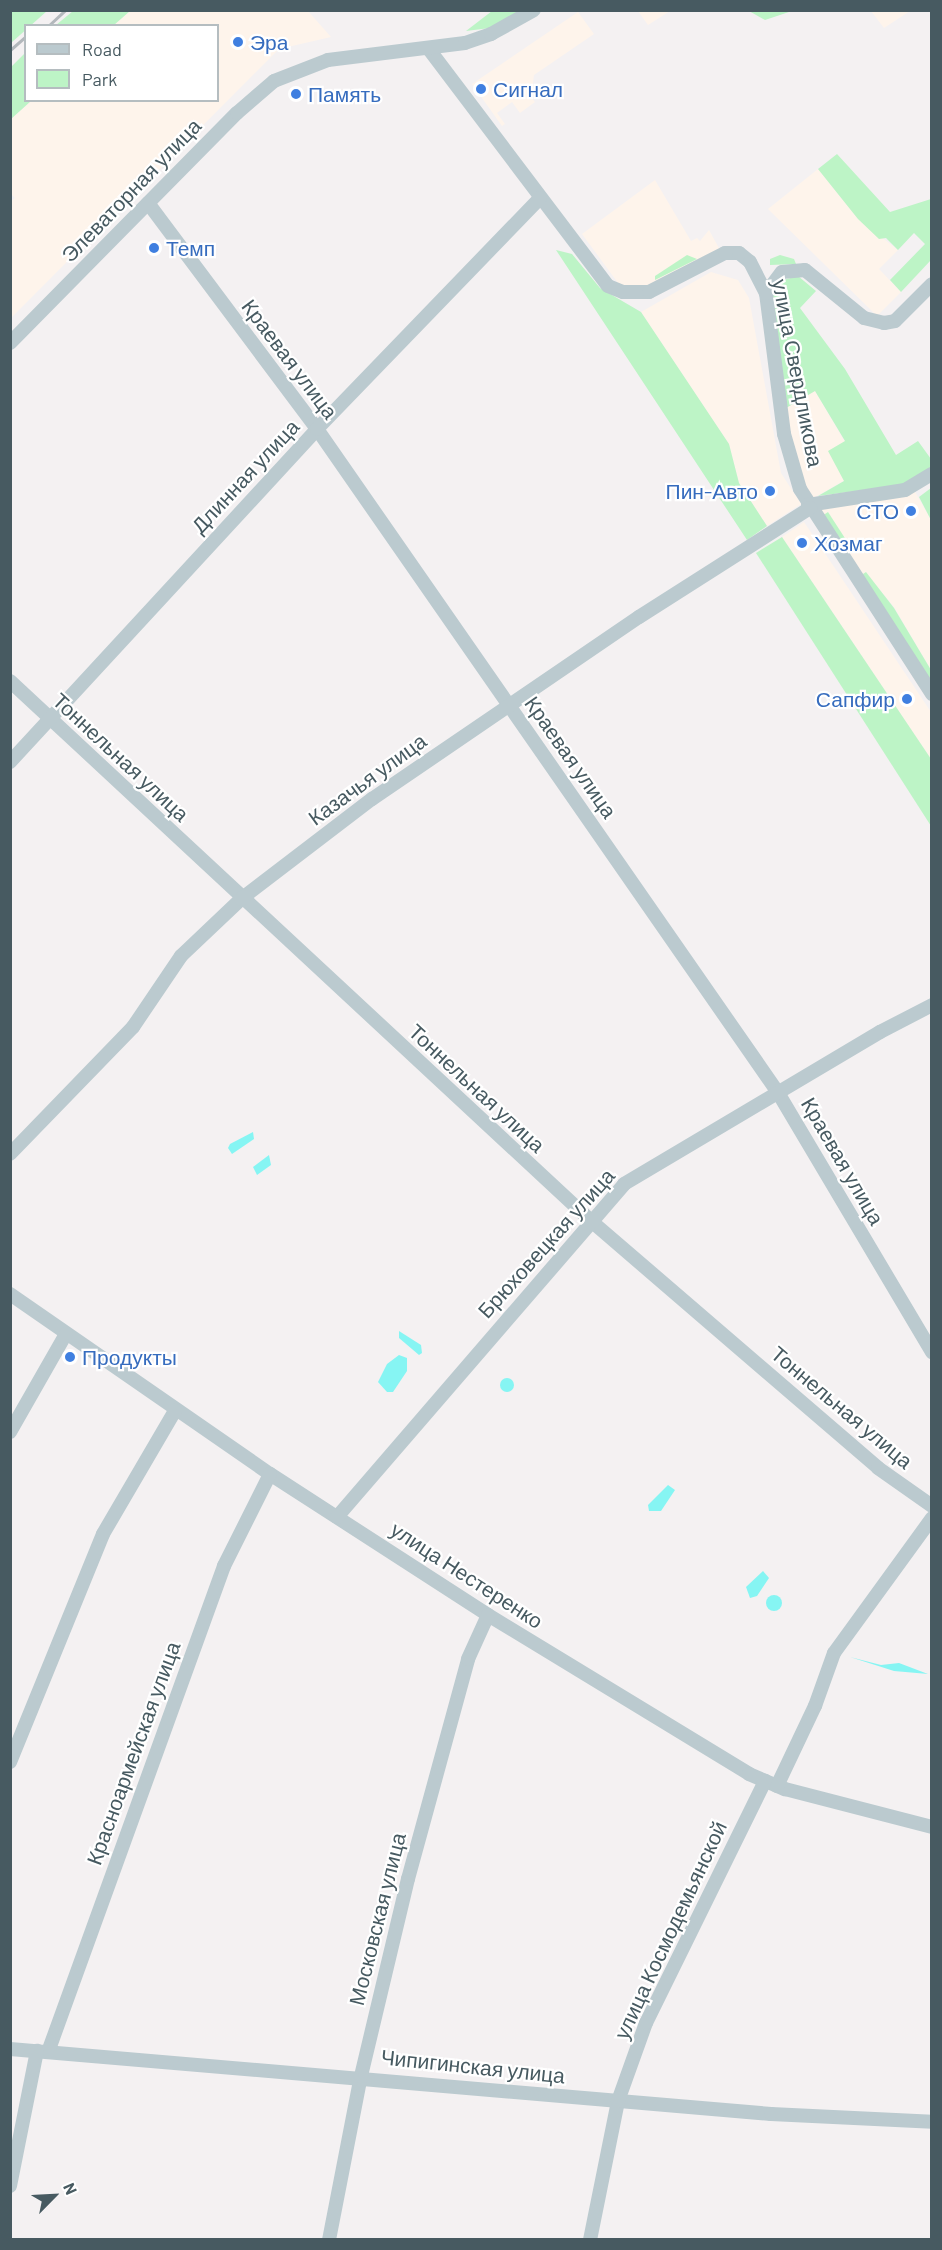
<!DOCTYPE html>
<meta charset="utf-8">
<style>
body{margin:0}
#map{position:relative;width:942px;height:2250px;overflow:hidden;background:#f4f1f2;font-family:Barlow,sans-serif}
div>[style]{position:absolute}
.commercial>*{inset:0;background:#fef4eb}
.green>*{inset:0;background:#bdf4c6}
.water>*{inset:0;background:#86f5f3}
.round{border-radius:50%}
.minor>*{height:14px;margin:-7px;padding:0 7px;transform-origin:7px;border-radius:7px;background:#bbcacf}
.rail>*{height:3px;margin:-1.5px;padding:0 1.5px;transform-origin:1.5px;border-radius:1.5px;background:#b3b8bc}
.dots>*{width:16px;height:16px;translate:-50% -50%;box-sizing:border-box;border:3px solid #fff;border-radius:50%}
span{translate:-50% -50%;white-space:nowrap;text-align:center;line-height:1.15;-webkit-text-stroke:4.5px #fff;paint-order:stroke}
.shop-label{font-size:21px;color:#366cbe}
.left{translate:0 -50%;text-align:left}
.right{translate:-100% -50%;text-align:right}
.street-label{font-size:21px;color:#475a61}
.frame{position:absolute;inset:0;border:12px solid #475a61;pointer-events:none}
.legend{position:absolute;left:24px;top:24px;width:195px;height:78px;box-sizing:border-box;background:#fff;border:2px solid #b5bdc0;margin:0;padding:8px 10px;list-style:none;font-size:18px;color:#475a61}
.legend li{display:flex;align-items:center;gap:12px;height:30px}
.legend b{width:30px;border:2px solid #b5bdc0}
.north{position:absolute;left:24px;top:2166px;width:60px;height:60px;-webkit-text-stroke:4px #fff;paint-order:stroke;rotate:66deg;font-size:16px;font-weight:700;line-height:24px;text-align:center;color:#475a61}
.north::after{content:'';display:block;margin:auto;width:21px;height:27px;background:#475a61;clip-path:polygon(50% 0,100% 100%,50% 72%,0 100%)}
</style>
<div id="map">
<div class="commercial">
<i style="clip-path:polygon(130px 11px,308px 11px,331px 37px,279px 49px,11px 318px,10px 202px,15px 198px,11px 194px,11px 119px,31px 101px,218px 100px,218px 26px,114px 25px)"></i>
<i style="clip-path:polygon(638px 11px,670px 11px,648px 25px)"></i>
<i style="clip-path:polygon(871px 11px,910px 11px,884px 28px)"></i>
<i style="clip-path:polygon(578px 12px,594px 34px,534px 75px,531px 97px,535px 102px,520px 113px,512px 102px,497px 113px,505px 124px,502px 126px,472px 84px)"></i>
<i style="clip-path:polygon(818px 169px,858px 219px,898px 250px,879px 269px,901px 292px,877px 316px,768px 209px)"></i>
<i style="clip-path:polygon(655px 180px,691px 241px,697px 238px,700px 241px,709px 230px,720px 250px,653px 285px,621px 287px,582px 234px)"></i>
<i style="clip-path:polygon(711px 272px,738px 280px,749px 298px,781px 473px,801px 504px,767px 526px,739px 483px,729px 444px,641px 312px)"></i>
<i style="clip-path:polygon(815px 391px,845px 442px,845px 480px,810px 500px,793px 455px,786px 408px)"></i>
<i style="clip-path:polygon(913px 488px,931px 520px,931px 670px,894px 607px,866px 573px,860px 576px,815px 506px)"></i>
<i style="clip-path:polygon(804px 522px,931px 712px,931px 759px,782px 537px)"></i>
</div>
<div class="green">
<i style="clip-path:polygon(10px 11px,11px 10px,47px 11px,11px 43px)"></i>
<i style="clip-path:polygon(73px 11px,73px 10px,130px 11px,114px 25px,56px 25px)"></i>
<i style="clip-path:polygon(492px 11px,521px 11px,490px 28px,466px 31px)"></i>
<i style="clip-path:polygon(749px 11px,792px 11px,765px 20px)"></i>
<i style="clip-path:polygon(25px 53px,26px 100px,31px 101px,11px 119px,11px 67px)"></i>
<i style="clip-path:polygon(837px 154px,890px 212px,931px 199px,931px 260px,901px 292px,890px 280px,925px 244px,914px 233px,898px 250px,886px 238px,879px 239px,858px 219px,818px 169px)"></i>
<i style="clip-path:polygon(556px 250px,572px 254px,600px 288px,641px 312px,729px 444px,739px 483px,767px 526px,747px 540px)"></i>
<i style="clip-path:polygon(687px 255px,697px 259px,655px 280px,655px 276px)"></i>
<i style="clip-path:polygon(780px 255px,794px 259px,796px 264px,770px 265px,770px 259px)"></i>
<i style="clip-path:polygon(798px 276px,816px 291px,800px 308px,845px 369px,896px 455px,918px 441px,931px 459px,931px 469px,910px 484px,818px 496px,844px 481px,828px 451px,845px 441px,815px 391px,786px 408px,773px 295px,783px 280px)"></i>
<i style="clip-path:polygon(931px 488px,931px 520px,919px 497px)"></i>
<i style="clip-path:polygon(828px 512px,852px 549px,849px 553px,822px 516px)"></i>
<i style="clip-path:polygon(782px 537px,931px 759px,931px 826px,756px 553px)"></i>
<i style="clip-path:polygon(866px 572px,894px 608px,931px 670px,931px 686px,860px 576px)"></i>
</div>
<div class="water">
<i style="clip-path:polygon(253px 1132px,254px 1139px,232px 1154px,228px 1148px,230px 1144px)"></i>
<i style="clip-path:polygon(269px 1155px,271px 1165px,257px 1175px,253px 1167px)"></i>
<i style="clip-path:polygon(399px 1331px,421px 1345px,422px 1353px,419px 1355px,399px 1338px)"></i>
<i style="clip-path:polygon(399px 1355px,407px 1358px,407px 1371px,393px 1392px,387px 1392px,378px 1382px,387px 1364px)"></i>
<i class="round" style="left:500px;top:1378px;width:14px;height:14px"></i>
<i style="clip-path:polygon(668px 1485px,675px 1490px,661px 1511px,649px 1511px,648px 1505px)"></i>
<i style="clip-path:polygon(763px 1571px,769px 1578px,757px 1596px,750px 1598px,746px 1587px)"></i>
<i class="round" style="left:766px;top:1595px;width:16px;height:16px"></i>
<i style="clip-path:polygon(850px 1657px,881px 1665px,899px 1663px,928px 1674px,894px 1671px)"></i>
</div>
<div class="minor">
<i style="left:428px;top:48px;width:298px;rotate:52.9deg"></i>
<i style="left:608px;top:286px;width:16px;rotate:22deg"></i>
<i style="left:623px;top:292px;width:26px"></i>
<i style="left:649px;top:292px;width:85px;rotate:-27.2deg"></i>
<i style="left:725px;top:253px;width:14px"></i>
<i style="left:739px;top:253px;width:14px;rotate:39deg"></i>
<i style="left:750px;top:262px;width:35px;rotate:63deg"></i>
<i style="left:766px;top:293px;width:142px;rotate:82.7deg"></i>
<i style="left:784px;top:434px;width:57px;rotate:73.8deg"></i>
<i style="left:800px;top:489px;width:244px;rotate:57.2deg"></i>
<i style="left:148px;top:203px;width:282px;rotate:53.2deg"></i>
<i style="left:317px;top:429px;width:806px;rotate:55.21deg"></i>
<i style="left:777px;top:1091px;width:304px;rotate:59.3deg"></i>
<i style="left:766px;top:293px;width:26px;rotate:-53deg"></i>
<i style="left:782px;top:272px;width:23px;rotate:-5deg"></i>
<i style="left:805px;top:270px;width:76px;rotate:39.1deg"></i>
<i style="left:864px;top:318px;width:21px;rotate:14deg"></i>
<i style="left:884px;top:323px;width:11px;rotate:-10deg"></i>
<i style="left:895px;top:321px;width:52px;rotate:-45deg"></i>
<i style="left:10px;top:343px;width:323px;rotate:-45.4deg"></i>
<i style="left:237px;top:113px;width:49px;rotate:-40.9deg"></i>
<i style="left:274px;top:81px;width:58px;rotate:-21.3deg"></i>
<i style="left:328px;top:60px;width:138px;rotate:-7.1deg"></i>
<i style="left:465px;top:43px;width:28px;rotate:-19deg"></i>
<i style="left:491px;top:34px;width:49px;rotate:-29.2deg"></i>
<i style="left:808px;top:505px;width:98px;rotate:-8.8deg"></i>
<i style="left:905px;top:490px;width:31px;rotate:-31deg"></i>
<i style="left:10px;top:681px;width:792px;rotate:42.9deg"></i>
<i style="left:590px;top:1220px;width:380px;rotate:40.7deg"></i>
<i style="left:878px;top:1468px;width:66px;rotate:35.1deg"></i>
<i style="left:10px;top:762px;width:453px;rotate:-47.3deg"></i>
<i style="left:317px;top:429px;width:321px;rotate:-46deg"></i>
<i style="left:10px;top:1154px;width:177px;rotate:-45.9deg"></i>
<i style="left:133px;top:1027px;width:86px;rotate:-55.9deg"></i>
<i style="left:181px;top:956px;width:83px;rotate:-43.5deg"></i>
<i style="left:241px;top:899px;width:165px;rotate:-37.4deg"></i>
<i style="left:372px;top:799px;width:323px;rotate:-34.3deg"></i>
<i style="left:639px;top:617px;width:203px;rotate:-32.5deg"></i>
<i style="left:10px;top:1294px;width:316px;rotate:34.7deg"></i>
<i style="left:270px;top:1474px;width:260px;rotate:32.9deg"></i>
<i style="left:488px;top:1615px;width:306px;rotate:31.3deg"></i>
<i style="left:749px;top:1774px;width:39px;rotate:23deg"></i>
<i style="left:785px;top:1789px;width:152px;rotate:14.5deg"></i>
<i style="left:10px;top:1432px;width:113px;rotate:-60.3deg"></i>
<i style="left:337px;top:1517px;width:440px;rotate:-49.2deg"></i>
<i style="left:624px;top:1184px;width:298px;rotate:-30.7deg"></i>
<i style="left:880px;top:1032px;width:59px;rotate:-27.4deg"></i>
<i style="left:10px;top:1762px;width:246px;rotate:-67.8deg"></i>
<i style="left:103px;top:1534px;width:143px;rotate:-59.7deg"></i>
<i style="left:777px;top:1786px;width:89px;rotate:-64.6deg"></i>
<i style="left:815px;top:1706px;width:56px;rotate:-70.3deg"></i>
<i style="left:834px;top:1653px;width:167px;rotate:-54deg"></i>
<i style="left:10px;top:2049px;width:764px;rotate:4.88deg"></i>
<i style="left:771px;top:2114px;width:161px;rotate:2.8deg"></i>
<i style="left:48px;top:2052px;width:517px;rotate:-70.09deg"></i>
<i style="left:224px;top:1566px;width:103px;rotate:-63.4deg"></i>
<i style="left:10px;top:2186px;width:138px;rotate:-78.7deg"></i>
<i style="left:329px;top:2240px;width:167px;rotate:-79deg"></i>
<i style="left:361px;top:2076px;width:203px;rotate:-76.6deg"></i>
<i style="left:408px;top:1879px;width:228px;rotate:-74.7deg"></i>
<i style="left:468px;top:1659px;width:48px;rotate:-65.6deg"></i>
<i style="left:590px;top:2240px;width:142px;rotate:-78.6deg"></i>
<i style="left:618px;top:2101px;width:83px;rotate:-70.3deg"></i>
<i style="left:646px;top:2023px;width:270px;rotate:-63.8deg"></i>
</div>
<div class="rail">
<i style="left:48px;top:26px;width:23px;rotate:-43deg"></i>
<i style="left:10px;top:50px;width:21px;rotate:-41deg"></i>
</div>
<div class="dots">
<i style="left:238px;top:42px;background:#3f7fe0"></i>
<i style="left:481px;top:89px;background:#3f7fe0"></i>
<i style="left:296px;top:94px;background:#3f7fe0"></i>
<i style="left:154px;top:248px;background:#3f7fe0"></i>
<i style="left:770px;top:491px;background:#3f7fe0"></i>
<i style="left:911px;top:511px;background:#3f7fe0"></i>
<i style="left:802px;top:543px;background:#3f7fe0"></i>
<i style="left:907px;top:699px;background:#3f7fe0"></i>
<i style="left:70px;top:1357px;background:#3f7fe0"></i>
</div>
<div class="shop-label">
<span class="left" style="left:250px;top:42px">Эра</span>
<span class="left" style="left:493px;top:89px">Сигнал</span>
<span class="left" style="left:308px;top:94px">Память</span>
<span class="left" style="left:166px;top:248px">Темп</span>
<span class="right" style="left:758px;top:491px">Пин-Авто</span>
<span class="right" style="left:899px;top:511px">СТО</span>
<span class="left" style="left:814px;top:543px">Хозмаг</span>
<span class="right" style="left:895px;top:699px">Сапфир</span>
<span class="left" style="left:82px;top:1357px">Продукты</span>
</div>
<div class="street-label">
<span style="left:131px;top:190px;rotate:-46deg">Элеваторная улица</span>
<span style="left:290px;top:359px;rotate:53deg">Краевая улица</span>
<span style="left:798px;top:373px;rotate:79deg">улица Свердликова</span>
<span style="left:245px;top:476px;rotate:-47deg">Длинная улица</span>
<span style="left:121px;top:757px;rotate:43deg">Тоннельная улица</span>
<span style="left:571px;top:757px;rotate:55deg">Краевая улица</span>
<span style="left:367px;top:779px;rotate:-36deg">Казачья улица</span>
<span style="left:477px;top:1088px;rotate:43deg">Тоннельная улица</span>
<span style="left:843px;top:1161px;rotate:60deg">Краевая улица</span>
<span style="left:546px;top:1243px;rotate:-48deg">Брюховецкая улица</span>
<span style="left:842px;top:1407px;rotate:40deg">Тоннельная улица</span>
<span style="left:467px;top:1575px;rotate:33deg">улица Нестеренко</span>
<span style="left:133px;top:1753px;rotate:-70deg">Красноармейская улица</span>
<span style="left:377px;top:1919px;rotate:-76deg">Московская улица</span>
<span style="left:670px;top:1930px;rotate:-65deg">улица Космодемьянской</span>
<span style="left:473px;top:2066px;rotate:6deg">Чипигинская улица</span>
</div>
<div class="frame"></div>
<ul class="legend">
<li><b style="height:8px;background:#bbcacf"></b>Road</li>
<li><b style="height:16px;background:#bdf4c6"></b>Park</li>
</ul>
<div class="north">N</div>
</div>
